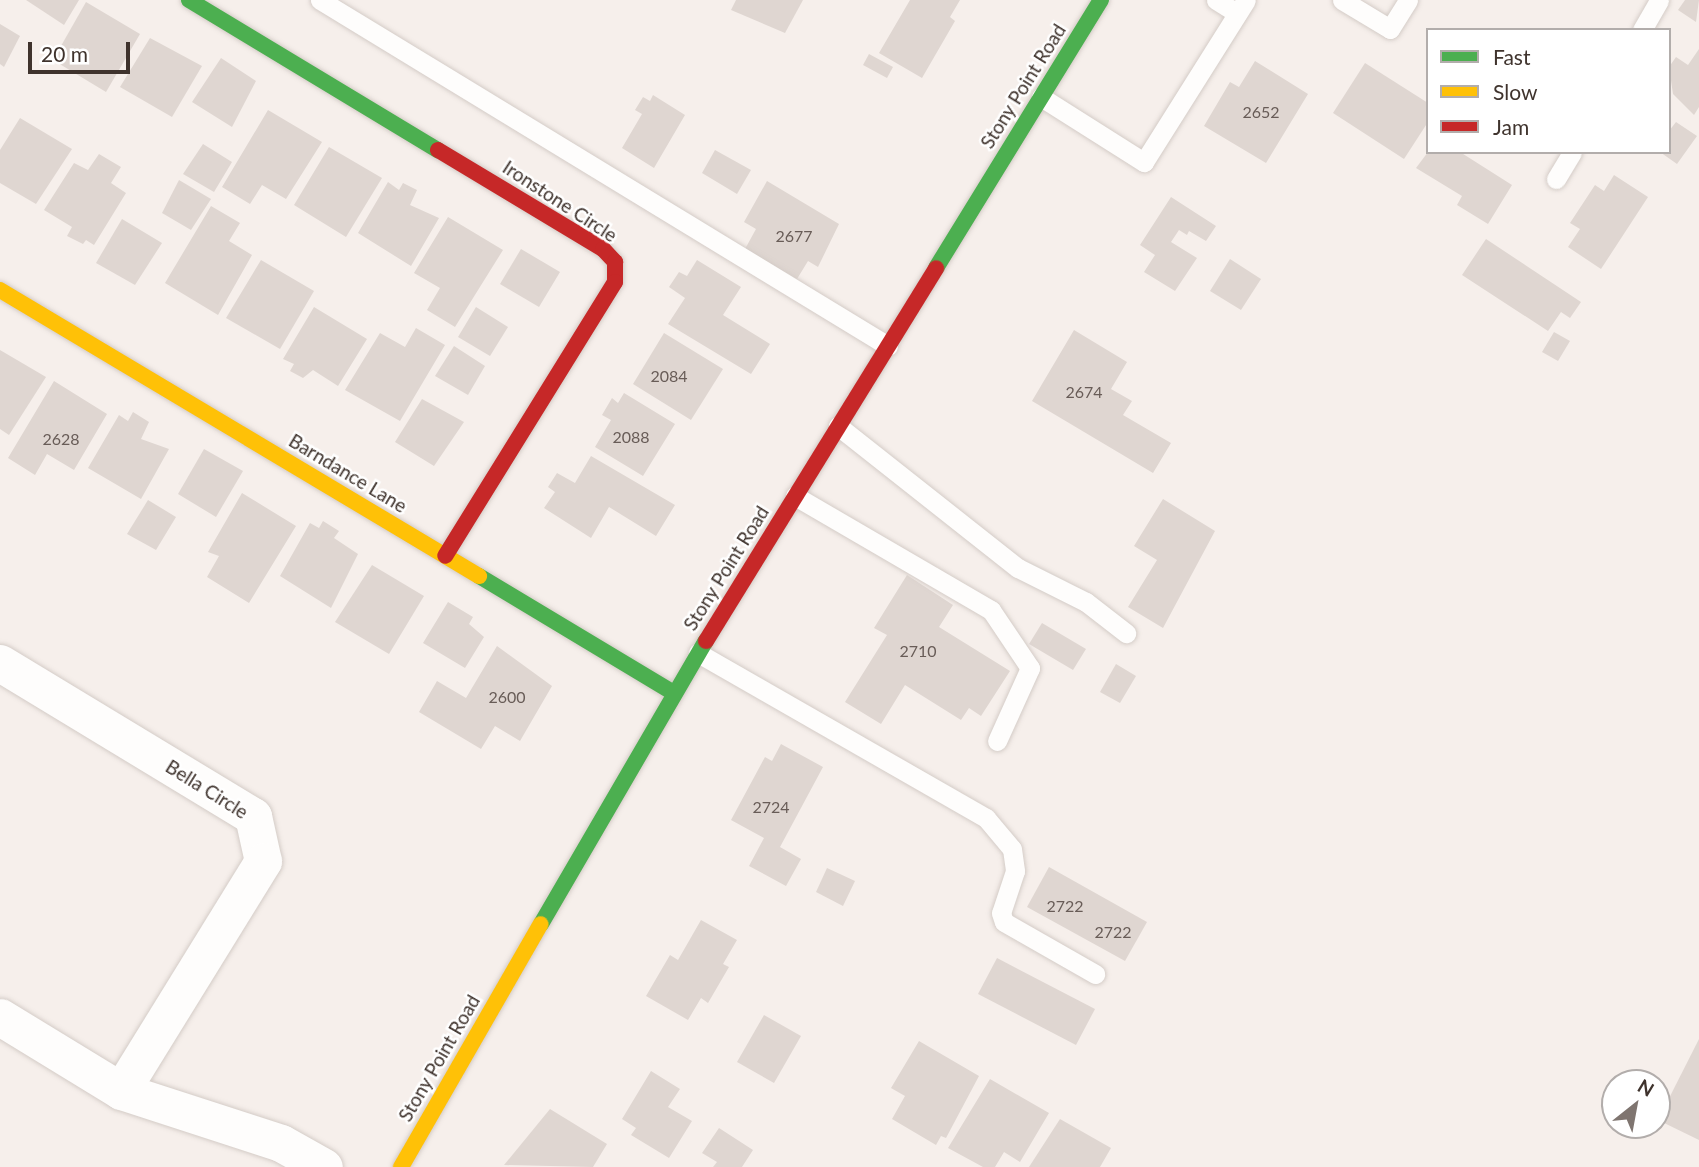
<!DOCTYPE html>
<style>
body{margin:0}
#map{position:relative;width:1699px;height:1167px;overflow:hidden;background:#f6efeb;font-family:Lato,sans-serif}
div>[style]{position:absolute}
.building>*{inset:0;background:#dfd6d1}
.roads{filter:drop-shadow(0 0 2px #d4ccc7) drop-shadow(0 0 2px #d4ccc7)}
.lane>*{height:19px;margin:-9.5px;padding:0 9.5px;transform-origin:9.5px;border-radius:9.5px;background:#fefdfc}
.street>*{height:37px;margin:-18.5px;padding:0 18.5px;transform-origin:18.5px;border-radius:18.5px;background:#fefdfc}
.fast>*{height:16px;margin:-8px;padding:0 8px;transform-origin:8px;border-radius:8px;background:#4caf50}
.slow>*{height:16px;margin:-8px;padding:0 8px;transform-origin:8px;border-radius:8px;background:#ffc107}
.jam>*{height:16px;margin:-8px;padding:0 8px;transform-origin:8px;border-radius:8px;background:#c62828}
span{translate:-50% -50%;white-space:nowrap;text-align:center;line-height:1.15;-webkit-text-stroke:5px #fff;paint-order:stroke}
.number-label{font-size:16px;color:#685c57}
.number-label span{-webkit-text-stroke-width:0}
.street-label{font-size:19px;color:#3f332d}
.legend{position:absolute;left:1426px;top:28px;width:245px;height:126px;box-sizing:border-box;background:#fff;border:2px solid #b2adab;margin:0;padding:9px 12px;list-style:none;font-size:21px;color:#3f332d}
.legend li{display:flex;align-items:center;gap:14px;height:35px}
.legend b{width:35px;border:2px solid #b2adab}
.north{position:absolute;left:1601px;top:1069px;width:70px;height:70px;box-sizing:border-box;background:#fff;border:2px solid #b2adab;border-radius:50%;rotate:31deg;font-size:19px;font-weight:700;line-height:28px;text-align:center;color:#3f332d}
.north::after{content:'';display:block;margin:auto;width:24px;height:32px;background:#7f7570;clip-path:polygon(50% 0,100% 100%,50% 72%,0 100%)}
.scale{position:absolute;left:28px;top:42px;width:102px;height:32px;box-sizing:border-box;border:4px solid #3f332d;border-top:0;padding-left:9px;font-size:21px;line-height:24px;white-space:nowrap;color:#3f332d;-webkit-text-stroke:5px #fff;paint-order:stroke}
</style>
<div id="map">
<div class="building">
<i style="clip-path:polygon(26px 0,79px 0,64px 25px)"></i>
<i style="clip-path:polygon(736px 0,803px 0,785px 33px,731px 10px)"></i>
<i style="clip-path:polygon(910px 0,960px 0,950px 17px,955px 21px,922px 78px,879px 53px)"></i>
<i style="clip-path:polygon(1685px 0,1699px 0,1696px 22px,1678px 10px)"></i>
<i style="clip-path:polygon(86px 2px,140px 34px,106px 92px,53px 60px)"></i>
<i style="clip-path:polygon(0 24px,20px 36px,4px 67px,0 64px)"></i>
<i style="clip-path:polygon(150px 38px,202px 66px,172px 117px,120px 87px)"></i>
<i style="clip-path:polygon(1699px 49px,1699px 107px,1694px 115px,1673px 94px,1669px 67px,1676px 57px,1688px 65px)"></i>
<i style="clip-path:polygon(869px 54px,893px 67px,887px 78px,863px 65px)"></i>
<i style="clip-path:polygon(221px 58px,256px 81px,232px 127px,192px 102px)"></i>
<i style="clip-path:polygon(1255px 61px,1308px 94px,1266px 163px,1204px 126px,1230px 82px,1239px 87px)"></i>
<i style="clip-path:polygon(1365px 63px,1428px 103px,1428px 122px,1404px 159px,1333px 113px)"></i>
<i style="clip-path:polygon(653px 95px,685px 115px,654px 168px,622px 148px,642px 114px,635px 110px,643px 97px,650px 101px)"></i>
<i style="clip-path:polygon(268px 110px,322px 142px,286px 199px,262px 185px,250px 204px,222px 187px)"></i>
<i style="clip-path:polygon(20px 118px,72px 149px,36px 204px,0 183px,0 150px)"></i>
<i style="clip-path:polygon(1676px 122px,1697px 136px,1677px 164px,1660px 152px,1669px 152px,1669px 131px)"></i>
<i style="clip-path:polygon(203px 144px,232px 162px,214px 192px,183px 174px)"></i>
<i style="clip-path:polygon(329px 147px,382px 178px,346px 237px,294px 205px)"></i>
<i style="clip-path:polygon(715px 150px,751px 170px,737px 194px,702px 173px)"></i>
<i style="clip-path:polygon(1428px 152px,1460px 152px,1512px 185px,1488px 224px,1457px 205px,1462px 196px,1416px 168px)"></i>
<i style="clip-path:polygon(99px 154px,121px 167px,111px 183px,126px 193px,94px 245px,86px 240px,83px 244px,67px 236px,72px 227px,44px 210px,74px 163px,88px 170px)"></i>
<i style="clip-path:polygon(1614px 175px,1648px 197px,1601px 269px,1568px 247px,1580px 229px,1570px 223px,1595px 185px,1604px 191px)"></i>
<i style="clip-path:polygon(179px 180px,211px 199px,191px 230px,162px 213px)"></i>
<i style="clip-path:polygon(767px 181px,839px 224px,818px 267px,808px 261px,797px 279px,745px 249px,756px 229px,744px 222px)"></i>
<i style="clip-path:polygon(388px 182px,399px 190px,403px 183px,417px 190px,410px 205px,439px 218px,411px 266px,358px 233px)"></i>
<i style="clip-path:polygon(1171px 197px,1216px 226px,1206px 241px,1189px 231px,1187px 235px,1179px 230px,1171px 242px,1197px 258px,1175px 291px,1144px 272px,1155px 255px,1140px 245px)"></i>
<i style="clip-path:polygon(211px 206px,240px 223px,229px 241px,252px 255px,218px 315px,165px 283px)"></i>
<i style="clip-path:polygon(448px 217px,503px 250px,455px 327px,427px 310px,440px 288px,414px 273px)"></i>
<i style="clip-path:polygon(122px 219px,162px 243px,135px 285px,96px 263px)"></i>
<i style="clip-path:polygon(1486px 239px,1581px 302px,1570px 318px,1561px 312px,1548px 331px,1462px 275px)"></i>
<i style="clip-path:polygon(521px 249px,560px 272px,539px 307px,500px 284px)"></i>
<i style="clip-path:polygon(1230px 259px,1261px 279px,1241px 310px,1210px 291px)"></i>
<i style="clip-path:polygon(261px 260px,314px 291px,280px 349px,226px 318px)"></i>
<i style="clip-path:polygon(697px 260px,741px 287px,723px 315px,770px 344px,751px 374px,668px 324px,685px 298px,669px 287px,679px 272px,687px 276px)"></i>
<i style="clip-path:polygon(314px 307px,367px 339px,338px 386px,313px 370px,303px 378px,290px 371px,294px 364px,283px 359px)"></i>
<i style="clip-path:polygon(476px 307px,508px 327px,490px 356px,458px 337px)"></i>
<i style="clip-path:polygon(416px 328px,445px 345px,400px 421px,345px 390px,380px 333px,405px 347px)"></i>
<i style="clip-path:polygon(1074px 330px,1127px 362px,1111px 389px,1132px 401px,1123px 415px,1171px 443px,1153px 473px,1032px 401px)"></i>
<i style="clip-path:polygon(1554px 332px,1570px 341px,1558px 361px,1542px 352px)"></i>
<i style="clip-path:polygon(664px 333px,723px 369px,691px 420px,633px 384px)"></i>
<i style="clip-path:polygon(454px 346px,485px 366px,468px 395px,435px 376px)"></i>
<i style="clip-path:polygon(0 350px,46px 377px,9px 435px,0 429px)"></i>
<i style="clip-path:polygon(54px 381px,107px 414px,74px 470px,47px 454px,35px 475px,8px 458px)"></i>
<i style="clip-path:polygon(624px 393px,675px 424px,643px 476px,595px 447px,611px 420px,602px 415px,612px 398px,618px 403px)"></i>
<i style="clip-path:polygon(422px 399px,464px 422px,434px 466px,395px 442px)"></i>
<i style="clip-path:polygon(133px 412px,149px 422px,141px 439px,169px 449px,141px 499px,88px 468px,119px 415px,128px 421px)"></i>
<i style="clip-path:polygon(204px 449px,243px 471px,216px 517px,178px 494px)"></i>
<i style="clip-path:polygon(591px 456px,675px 505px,656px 536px,609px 507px,591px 538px,544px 508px,555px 492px,548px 487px,557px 473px,575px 483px)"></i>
<i style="clip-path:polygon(242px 493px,296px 526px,249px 603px,207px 577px,219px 556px,208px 552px)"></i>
<i style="clip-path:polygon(1163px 499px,1215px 531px,1163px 628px,1128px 607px,1157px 560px,1134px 546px)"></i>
<i style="clip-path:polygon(148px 500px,176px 517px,156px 550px,127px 534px)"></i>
<i style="clip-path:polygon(323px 521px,339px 531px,334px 538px,358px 554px,331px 608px,280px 576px,310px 523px,319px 528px)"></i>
<i style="clip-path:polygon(372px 565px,424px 596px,389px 654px,335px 622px)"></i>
<i style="clip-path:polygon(907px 575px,953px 605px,939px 627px,1010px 671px,981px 716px,969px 708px,961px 720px,905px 685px,881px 724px,845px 702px,887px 635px,874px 628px)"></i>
<i style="clip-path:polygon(448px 602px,473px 617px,469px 624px,484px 637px,465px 668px,423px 643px)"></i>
<i style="clip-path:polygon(1042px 623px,1086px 649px,1073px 670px,1029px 644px)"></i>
<i style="clip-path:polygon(497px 646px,552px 686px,520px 741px,495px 726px,481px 749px,419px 712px,437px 681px,466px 698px)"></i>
<i style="clip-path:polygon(1116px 664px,1136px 676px,1120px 703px,1100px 692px)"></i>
<i style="clip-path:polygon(781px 744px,823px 767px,780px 847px,801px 859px,786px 886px,749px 866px,764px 838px,731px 820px,765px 757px,772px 761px)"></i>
<i style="clip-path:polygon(1049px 867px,1147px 922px,1125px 961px,1027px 907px)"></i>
<i style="clip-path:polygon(827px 868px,855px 881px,843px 906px,816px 892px)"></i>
<i style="clip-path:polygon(701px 920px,737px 940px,723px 964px,729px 967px,708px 1003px,701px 998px,688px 1020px,646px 996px,670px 955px,678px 960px)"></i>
<i style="clip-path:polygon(997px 958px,1095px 1009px,1076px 1045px,978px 994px)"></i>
<i style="clip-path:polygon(764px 1015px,801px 1036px,774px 1083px,737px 1062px)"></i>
<i style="clip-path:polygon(1699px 1039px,1699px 1140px,1658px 1120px)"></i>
<i style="clip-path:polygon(919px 1041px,979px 1076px,946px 1138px,941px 1136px,936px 1145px,892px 1119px,905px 1096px,891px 1088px)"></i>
<i style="clip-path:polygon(651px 1071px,680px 1089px,668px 1107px,692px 1121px,669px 1158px,631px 1135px,636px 1128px,622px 1119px)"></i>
<i style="clip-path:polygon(990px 1079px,1049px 1113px,1020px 1162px,1004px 1152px,995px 1167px,983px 1167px,948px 1148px)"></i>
<i style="clip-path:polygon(550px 1109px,607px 1144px,593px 1167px,504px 1165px)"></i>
<i style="clip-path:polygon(1060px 1119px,1111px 1148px,1100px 1167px,1029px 1167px)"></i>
<i style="clip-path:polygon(719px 1128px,753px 1150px,742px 1167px,713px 1167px,717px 1162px,702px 1153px)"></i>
</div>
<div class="roads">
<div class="lane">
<i style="left:320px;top:0;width:665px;rotate:31.35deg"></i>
<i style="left:1216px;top:0;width:25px;rotate:32deg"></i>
<i style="left:1342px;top:0;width:56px;rotate:31.1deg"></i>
<i style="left:1390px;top:29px;width:34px;rotate:-58deg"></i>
<i style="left:1642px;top:30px;width:34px;rotate:-60deg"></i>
<i style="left:1041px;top:97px;width:122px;rotate:32.3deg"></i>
<i style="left:1144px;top:162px;width:191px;rotate:-57.8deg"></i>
<i style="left:1556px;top:179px;width:31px;rotate:-59deg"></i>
<i style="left:838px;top:426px;width:229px;rotate:38.3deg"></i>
<i style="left:1018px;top:568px;width:76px;rotate:26.6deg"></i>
<i style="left:1086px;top:602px;width:51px;rotate:37.8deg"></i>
<i style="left:795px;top:496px;width:227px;rotate:30.2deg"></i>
<i style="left:991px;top:610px;width:70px;rotate:56.1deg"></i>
<i style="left:1030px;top:668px;width:80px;rotate:114.3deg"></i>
<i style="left:698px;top:653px;width:332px;rotate:29.8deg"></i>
<i style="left:986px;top:818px;width:40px;rotate:50deg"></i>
<i style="left:1012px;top:849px;width:22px;rotate:82deg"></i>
<i style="left:1015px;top:871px;width:44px;rotate:108.4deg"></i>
<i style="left:1001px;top:913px;width:9px;rotate:72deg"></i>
<i style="left:1004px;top:922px;width:105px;rotate:29.7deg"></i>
</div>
<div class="street">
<i style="left:0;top:663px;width:296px;rotate:31.2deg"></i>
<i style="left:253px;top:816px;width:46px;rotate:77.5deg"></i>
<i style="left:263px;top:861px;width:270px;rotate:121.7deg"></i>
<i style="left:0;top:1017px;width:142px;rotate:31.4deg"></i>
<i style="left:121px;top:1091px;width:168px;rotate:18deg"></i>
<i style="left:281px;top:1143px;width:49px;rotate:29.2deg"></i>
</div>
<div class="fast">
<i style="left:189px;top:0;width:291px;rotate:31.1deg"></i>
<i style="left:936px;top:268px;width:315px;rotate:-58.4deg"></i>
<i style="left:479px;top:576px;width:227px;rotate:31deg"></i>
<i style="left:541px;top:924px;width:328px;rotate:-59.8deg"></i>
</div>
<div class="slow">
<i style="left:0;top:290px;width:558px;rotate:30.84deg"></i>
<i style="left:401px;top:1167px;width:280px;rotate:-60.1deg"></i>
</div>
<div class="jam">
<i style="left:438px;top:150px;width:192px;rotate:31deg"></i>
<i style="left:603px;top:249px;width:18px;rotate:47deg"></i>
<i style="left:615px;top:262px;width:20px;rotate:90deg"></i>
<i style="left:615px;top:282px;width:322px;rotate:121.8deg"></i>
<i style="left:706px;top:641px;width:438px;rotate:-58.3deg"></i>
</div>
</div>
<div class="number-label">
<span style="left:1261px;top:112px">2652</span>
<span style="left:794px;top:236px">2677</span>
<span style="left:669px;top:376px">2084</span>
<span style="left:1084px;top:392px">2674</span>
<span style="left:631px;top:437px">2088</span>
<span style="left:61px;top:439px">2628</span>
<span style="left:918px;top:651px">2710</span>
<span style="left:507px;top:697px">2600</span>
<span style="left:771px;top:807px">2724</span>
<span style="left:1065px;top:906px">2722</span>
<span style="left:1113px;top:932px">2722</span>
</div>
<div class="street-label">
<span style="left:1023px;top:86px;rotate:-58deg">Stony Point Road</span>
<span style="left:560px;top:201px;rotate:33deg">Ironstone Circle</span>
<span style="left:348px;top:473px;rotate:31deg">Barndance Lane</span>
<span style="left:726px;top:568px;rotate:-58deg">Stony Point Road</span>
<span style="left:207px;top:789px;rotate:32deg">Bella Circle</span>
<span style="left:439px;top:1058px;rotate:-60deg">Stony Point Road</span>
</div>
<ul class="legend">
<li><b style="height:9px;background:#4caf50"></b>Fast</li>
<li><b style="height:9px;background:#ffc107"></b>Slow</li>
<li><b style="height:9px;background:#c62828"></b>Jam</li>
</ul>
<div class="north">N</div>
<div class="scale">20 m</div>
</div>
